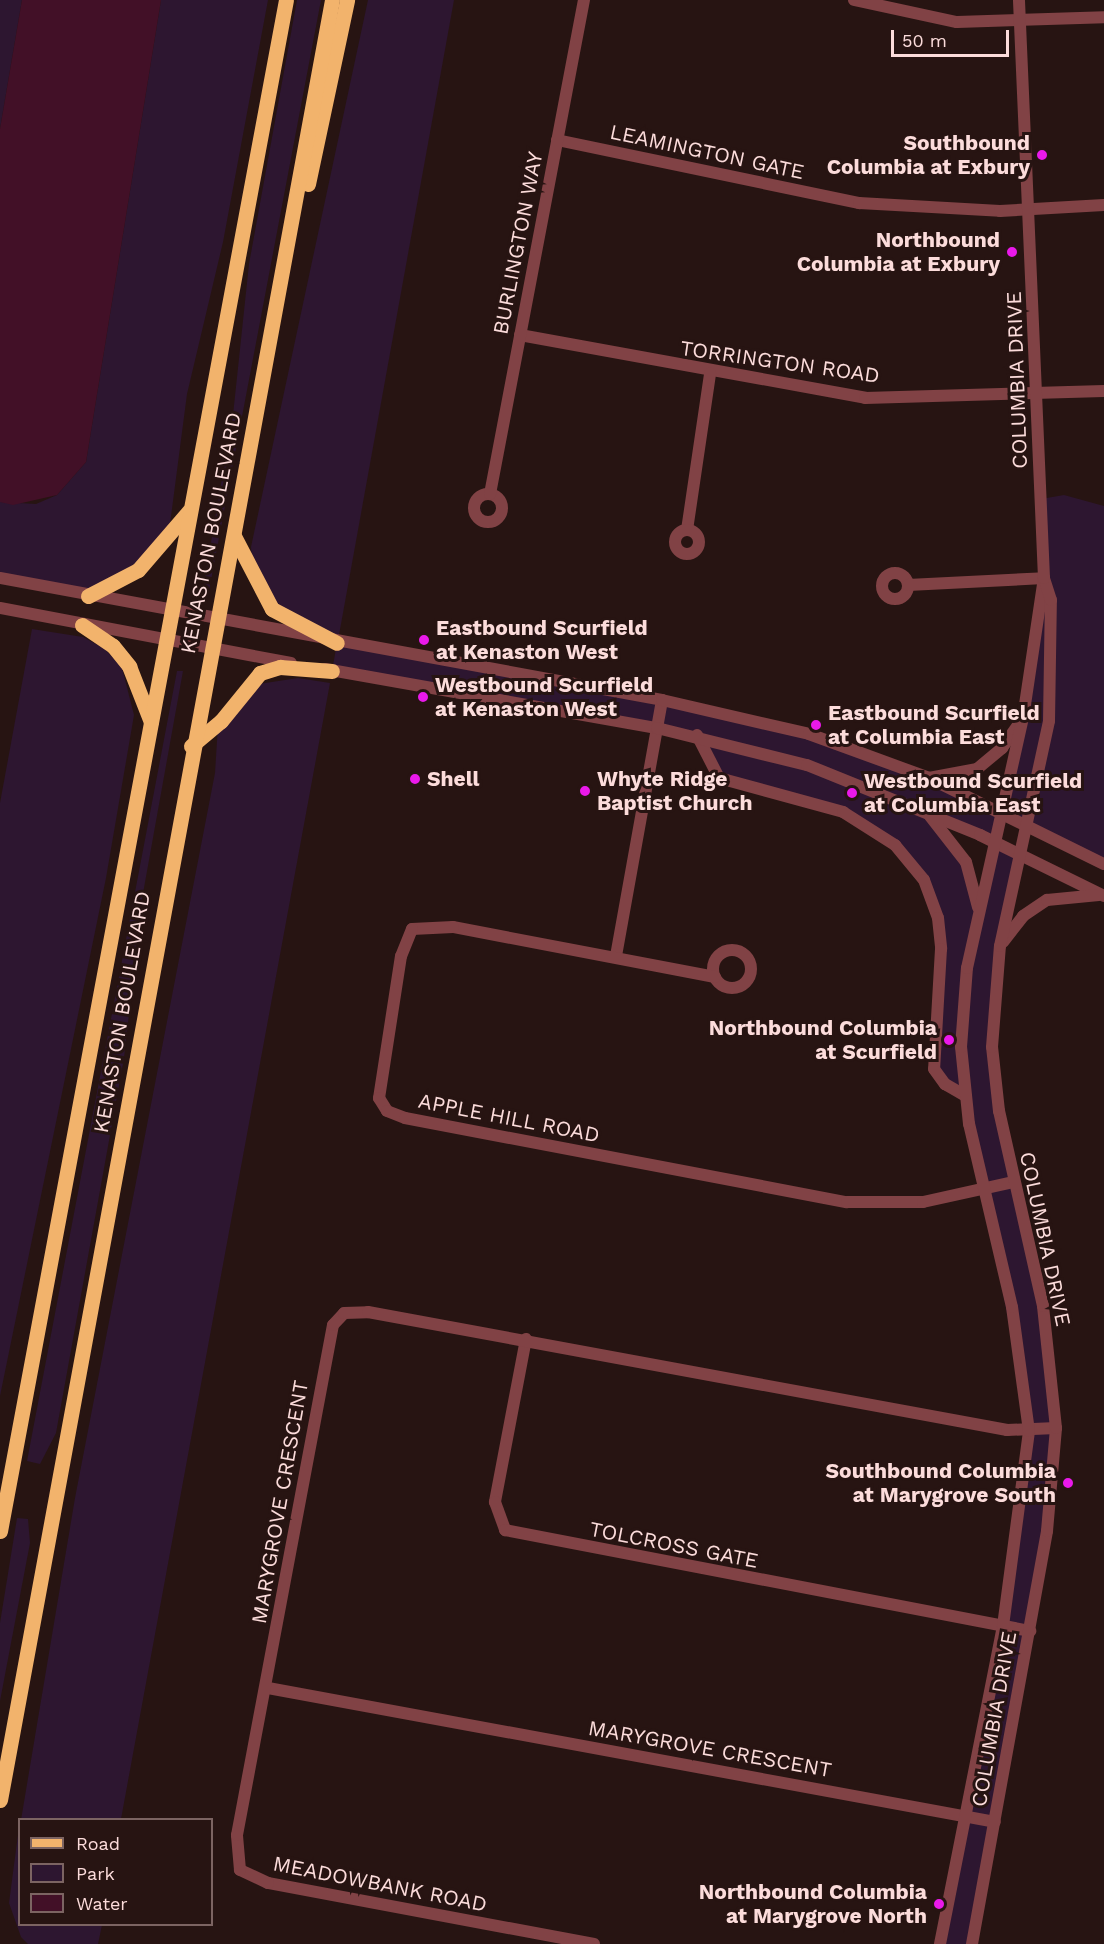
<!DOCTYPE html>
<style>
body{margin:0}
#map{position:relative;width:1104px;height:1944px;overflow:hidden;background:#271412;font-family:"Work Sans",sans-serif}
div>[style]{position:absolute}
.green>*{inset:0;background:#2d1630}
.water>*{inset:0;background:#421027}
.minor>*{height:12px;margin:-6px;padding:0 6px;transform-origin:6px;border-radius:6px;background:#814245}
.minor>.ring{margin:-6px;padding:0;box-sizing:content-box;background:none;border:12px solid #814245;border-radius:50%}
.tertiary>*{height:12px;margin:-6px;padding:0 6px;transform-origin:6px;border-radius:6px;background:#814245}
.primary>*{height:15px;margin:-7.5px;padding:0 7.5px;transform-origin:7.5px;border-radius:7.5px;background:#f2b36c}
.dots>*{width:16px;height:16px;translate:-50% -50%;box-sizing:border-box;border:3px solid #271412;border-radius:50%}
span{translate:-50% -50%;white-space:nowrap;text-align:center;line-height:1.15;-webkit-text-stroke:6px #271412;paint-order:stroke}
.poi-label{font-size:21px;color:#fcdcdb;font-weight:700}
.right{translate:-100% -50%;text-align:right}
.left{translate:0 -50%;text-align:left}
.street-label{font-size:21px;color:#fcdcdb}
.legend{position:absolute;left:18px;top:1818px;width:195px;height:108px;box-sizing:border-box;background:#271412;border:2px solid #7c6462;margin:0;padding:8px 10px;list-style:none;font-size:18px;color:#fcdcdb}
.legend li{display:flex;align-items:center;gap:12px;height:30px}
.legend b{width:30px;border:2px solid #7c6462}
.scale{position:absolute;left:891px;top:30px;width:118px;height:27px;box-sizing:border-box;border:3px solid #fcdcdb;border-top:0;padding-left:8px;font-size:18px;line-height:21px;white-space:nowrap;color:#fcdcdb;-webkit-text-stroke:4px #271412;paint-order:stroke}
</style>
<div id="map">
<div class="green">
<i style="clip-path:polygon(0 0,22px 0,0 129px)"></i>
<i style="clip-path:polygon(161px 0,268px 0,223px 242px,187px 394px,170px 524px,160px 545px,96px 593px,0 578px,0 502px,36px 504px,57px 495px,86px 462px)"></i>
<i style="clip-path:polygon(297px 0,321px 0,208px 596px,202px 594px,233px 415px,249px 264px)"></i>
<i style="clip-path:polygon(368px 0,454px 0,339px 635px,314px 628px,279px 607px,252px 561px,251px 547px)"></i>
<i style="clip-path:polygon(evenodd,1064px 495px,1104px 506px,1104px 864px,1001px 811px,994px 842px,1018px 854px,992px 1047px,1043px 1306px,1056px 1428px,1047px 1531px,972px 1944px,940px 1944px,1003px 1626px,1029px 1431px,966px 1096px,934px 1069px,941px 949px,924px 880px,895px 845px,843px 812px,719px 778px,697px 735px,332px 671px,337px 643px,809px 734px,1001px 811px,1038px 599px,1041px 499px,1064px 495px,926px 812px,994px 842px,979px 914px,975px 885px,926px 812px)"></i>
<i style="clip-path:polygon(32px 629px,83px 637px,105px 649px,122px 668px,134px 715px,106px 878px,0 1396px,0 803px)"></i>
<i style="clip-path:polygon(177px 671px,183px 671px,142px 899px,124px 1058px,56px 1433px,40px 1464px,27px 1461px)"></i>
<i style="clip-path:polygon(298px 678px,330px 683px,121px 1819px,21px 1820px,75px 1498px,215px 773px,218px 725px,252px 685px)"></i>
<i style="clip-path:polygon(17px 1518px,28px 1519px,30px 1543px,0 1701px,0 1623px)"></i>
<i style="clip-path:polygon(19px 1827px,20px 1924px,102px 1925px,98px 1944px,28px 1944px,21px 1937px,9px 1903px)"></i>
</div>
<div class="water">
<i style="clip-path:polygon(22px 0,161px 0,86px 462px,57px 495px,13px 505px,0 502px,0 129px)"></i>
</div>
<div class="minor">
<i style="left:854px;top:0;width:105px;rotate:12.1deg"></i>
<i style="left:957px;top:22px;width:147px;rotate:-1.9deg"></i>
<i style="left:557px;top:140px;width:309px;rotate:11.8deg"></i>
<i style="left:859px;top:203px;width:141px;rotate:3.2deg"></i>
<i style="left:1000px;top:211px;width:104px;rotate:-3.3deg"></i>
<i style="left:520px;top:335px;width:351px;rotate:10.3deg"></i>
<i style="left:865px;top:398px;width:239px;rotate:-1.7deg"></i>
<i class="ring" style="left:474px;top:494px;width:16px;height:16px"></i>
<i style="left:490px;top:494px;width:503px;rotate:-79.23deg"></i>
<i style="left:687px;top:530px;width:158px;rotate:-81.6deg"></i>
<i class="ring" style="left:675px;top:530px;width:12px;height:12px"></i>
<i class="ring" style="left:882px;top:573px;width:14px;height:14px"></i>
<i style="left:908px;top:585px;width:136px;rotate:-2.9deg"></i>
<i style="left:697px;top:735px;width:48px;rotate:62.9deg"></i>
<i style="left:719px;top:778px;width:129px;rotate:15.3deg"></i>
<i style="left:843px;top:812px;width:62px;rotate:32.4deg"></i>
<i style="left:895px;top:845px;width:45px;rotate:50.4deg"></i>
<i style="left:924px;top:880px;width:40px;rotate:69.8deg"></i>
<i style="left:938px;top:918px;width:31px;rotate:84deg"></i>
<i style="left:941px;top:949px;width:120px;rotate:93.3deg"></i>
<i style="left:934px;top:1069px;width:19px;rotate:54deg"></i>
<i style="left:945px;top:1084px;width:24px;rotate:30deg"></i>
<i class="ring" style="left:713px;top:950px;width:26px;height:26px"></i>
<i style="left:616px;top:956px;width:260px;rotate:-79.8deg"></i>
<i style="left:715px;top:977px;width:267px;rotate:-169.2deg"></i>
<i style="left:453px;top:927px;width:41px;rotate:177.2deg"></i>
<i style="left:412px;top:929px;width:29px;rotate:112deg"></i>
<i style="left:401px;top:956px;width:144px;rotate:98.8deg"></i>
<i style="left:379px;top:1098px;width:15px;rotate:58deg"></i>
<i style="left:387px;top:1111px;width:19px;rotate:21deg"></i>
<i style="left:405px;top:1118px;width:450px;rotate:10.8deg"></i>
<i style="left:847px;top:1202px;width:76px"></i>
<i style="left:923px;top:1202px;width:92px;rotate:-12.5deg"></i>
<i style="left:526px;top:1339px;width:166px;rotate:100.8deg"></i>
<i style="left:495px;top:1502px;width:30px;rotate:70deg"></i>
<i style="left:505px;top:1530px;width:535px;rotate:10.89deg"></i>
<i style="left:268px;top:1688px;width:739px;rotate:10.44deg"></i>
<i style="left:594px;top:1944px;width:332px;rotate:-169.4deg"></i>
<i style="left:268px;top:1883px;width:31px;rotate:-155deg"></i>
<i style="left:240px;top:1870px;width:35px;rotate:-95deg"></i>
<i style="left:237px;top:1835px;width:519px;rotate:-79.34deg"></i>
<i style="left:333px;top:1325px;width:16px;rotate:-47deg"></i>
<i style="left:344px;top:1313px;width:24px;rotate:-2deg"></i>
<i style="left:368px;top:1312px;width:650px;rotate:10.46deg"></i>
<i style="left:1007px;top:1430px;width:49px;rotate:-2.3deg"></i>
</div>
<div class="tertiary">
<i style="left:0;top:578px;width:673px;rotate:10.44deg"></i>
<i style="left:662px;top:700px;width:151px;rotate:13deg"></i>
<i style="left:809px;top:734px;width:128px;rotate:20.1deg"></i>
<i style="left:929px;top:778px;width:195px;rotate:26.2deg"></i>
<i style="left:0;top:608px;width:296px;rotate:10.7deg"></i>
<i style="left:325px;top:669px;width:337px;rotate:10.1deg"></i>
<i style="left:657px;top:728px;width:154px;rotate:13.9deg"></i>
<i style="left:807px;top:765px;width:187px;rotate:22deg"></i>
<i style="left:980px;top:835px;width:138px;rotate:26.2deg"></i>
<i style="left:929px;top:778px;width:49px;rotate:-10.6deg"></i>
<i style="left:977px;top:769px;width:33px;rotate:-40deg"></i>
<i style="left:1002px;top:748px;width:29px;rotate:-55deg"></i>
<i style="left:930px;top:816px;width:58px;rotate:52deg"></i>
<i style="left:966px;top:862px;width:47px;rotate:75.1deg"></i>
<i style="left:1003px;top:942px;width:33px;rotate:-52deg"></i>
<i style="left:1023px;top:916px;width:29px;rotate:-34deg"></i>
<i style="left:1047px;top:900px;width:52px;rotate:-5.5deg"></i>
<i style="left:940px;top:1944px;width:324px;rotate:-78.8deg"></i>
<i style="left:1003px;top:1626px;width:197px;rotate:-82.4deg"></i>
<i style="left:1029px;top:1431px;width:125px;rotate:-97.8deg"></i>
<i style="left:1012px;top:1307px;width:188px;rotate:-103.2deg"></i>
<i style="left:969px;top:1124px;width:77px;rotate:-95.9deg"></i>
<i style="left:961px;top:1047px;width:79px;rotate:-85.7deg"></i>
<i style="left:967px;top:968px;width:256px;rotate:-77.4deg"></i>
<i style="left:1023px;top:718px;width:142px;rotate:-81.5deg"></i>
<i style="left:972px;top:1944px;width:420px;rotate:-79.7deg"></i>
<i style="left:1047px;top:1531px;width:103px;rotate:-85deg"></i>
<i style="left:1056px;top:1428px;width:123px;rotate:-96.1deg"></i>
<i style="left:1043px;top:1306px;width:200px;rotate:-102.7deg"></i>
<i style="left:999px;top:1111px;width:64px;rotate:-96.2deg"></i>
<i style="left:992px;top:1047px;width:101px;rotate:-85.5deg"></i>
<i style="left:1000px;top:946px;width:230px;rotate:-77.7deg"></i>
<i style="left:1049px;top:721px;width:121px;rotate:-89.1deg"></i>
<i style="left:1051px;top:600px;width:23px;rotate:-108deg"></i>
<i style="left:1044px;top:578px;width:579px;rotate:-92.48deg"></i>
</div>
<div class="primary">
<i style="left:308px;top:184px;width:188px;rotate:-78deg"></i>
<i style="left:234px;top:536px;width:82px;rotate:62.5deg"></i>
<i style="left:272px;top:609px;width:73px;rotate:27.6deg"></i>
<i style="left:88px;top:596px;width:56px;rotate:-27.5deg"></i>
<i style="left:138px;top:570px;width:78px;rotate:-49.2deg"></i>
<i style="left:82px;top:625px;width:37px;rotate:34deg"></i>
<i style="left:113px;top:646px;width:26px;rotate:51deg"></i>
<i style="left:129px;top:666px;width:60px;rotate:68.6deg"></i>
<i style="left:191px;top:746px;width:39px;rotate:-40deg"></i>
<i style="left:221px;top:721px;width:62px;rotate:-50.9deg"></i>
<i style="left:260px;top:673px;width:21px;rotate:-17deg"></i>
<i style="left:280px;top:667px;width:52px;rotate:4.4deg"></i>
<i style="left:0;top:1531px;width:1557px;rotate:-79.42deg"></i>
<i style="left:0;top:1800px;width:1830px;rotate:-79.55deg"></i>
</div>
<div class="dots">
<i style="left:1042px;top:155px;background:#ea19ea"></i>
<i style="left:1012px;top:252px;background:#ea19ea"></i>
<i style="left:424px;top:640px;background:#ea19ea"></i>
<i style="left:423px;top:697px;background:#ea19ea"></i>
<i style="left:816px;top:725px;background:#ea19ea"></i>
<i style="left:415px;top:779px;background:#ea19ea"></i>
<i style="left:585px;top:791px;background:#ea19ea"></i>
<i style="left:852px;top:793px;background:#ea19ea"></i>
<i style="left:949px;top:1040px;background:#ea19ea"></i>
<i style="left:1068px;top:1483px;background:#ea19ea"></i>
<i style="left:939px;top:1904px;background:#ea19ea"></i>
</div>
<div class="poi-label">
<span class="right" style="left:1030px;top:155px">Southbound<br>Columbia at Exbury</span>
<span class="right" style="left:1000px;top:252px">Northbound<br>Columbia at Exbury</span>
<span class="left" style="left:436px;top:640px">Eastbound Scurfield<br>at Kenaston West</span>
<span class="left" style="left:435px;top:697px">Westbound Scurfield<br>at Kenaston West</span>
<span class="left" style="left:828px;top:725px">Eastbound Scurfield<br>at Columbia East</span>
<span class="left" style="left:427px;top:779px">Shell</span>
<span class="left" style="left:597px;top:791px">Whyte Ridge<br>Baptist Church</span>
<span class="left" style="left:864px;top:793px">Westbound Scurfield<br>at Columbia East</span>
<span class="right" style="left:937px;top:1040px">Northbound Columbia<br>at Scurfield</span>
<span class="right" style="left:1056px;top:1483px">Southbound Columbia<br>at Marygrove South</span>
<span class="right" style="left:927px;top:1904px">Northbound Columbia<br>at Marygrove North</span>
</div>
<div class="street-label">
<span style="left:707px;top:152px;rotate:12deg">LEAMINGTON GATE</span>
<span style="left:518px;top:243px;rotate:-79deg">BURLINGTON WAY</span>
<span style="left:780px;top:362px;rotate:8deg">TORRINGTON ROAD</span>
<span style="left:1017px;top:380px;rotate:-92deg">COLUMBIA DRIVE</span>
<span style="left:211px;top:533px;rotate:-79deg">KENASTON BOULEVARD</span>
<span style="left:122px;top:1012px;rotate:-80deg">KENASTON BOULEVARD</span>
<span style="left:509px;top:1118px;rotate:11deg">APPLE HILL ROAD</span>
<span style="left:1045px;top:1239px;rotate:78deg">COLUMBIA DRIVE</span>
<span style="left:280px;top:1502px;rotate:-80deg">MARYGROVE CRESCENT</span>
<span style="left:674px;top:1545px;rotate:11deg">TOLCROSS GATE</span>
<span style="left:994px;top:1719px;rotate:-80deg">COLUMBIA DRIVE</span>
<span style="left:710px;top:1749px;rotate:10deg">MARYGROVE CRESCENT</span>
<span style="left:380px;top:1884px;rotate:11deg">MEADOWBANK ROAD</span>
</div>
<ul class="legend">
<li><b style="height:8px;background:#f2b36c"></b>Road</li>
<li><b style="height:16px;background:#2d1630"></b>Park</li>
<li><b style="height:16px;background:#421027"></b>Water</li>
</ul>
<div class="scale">50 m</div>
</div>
